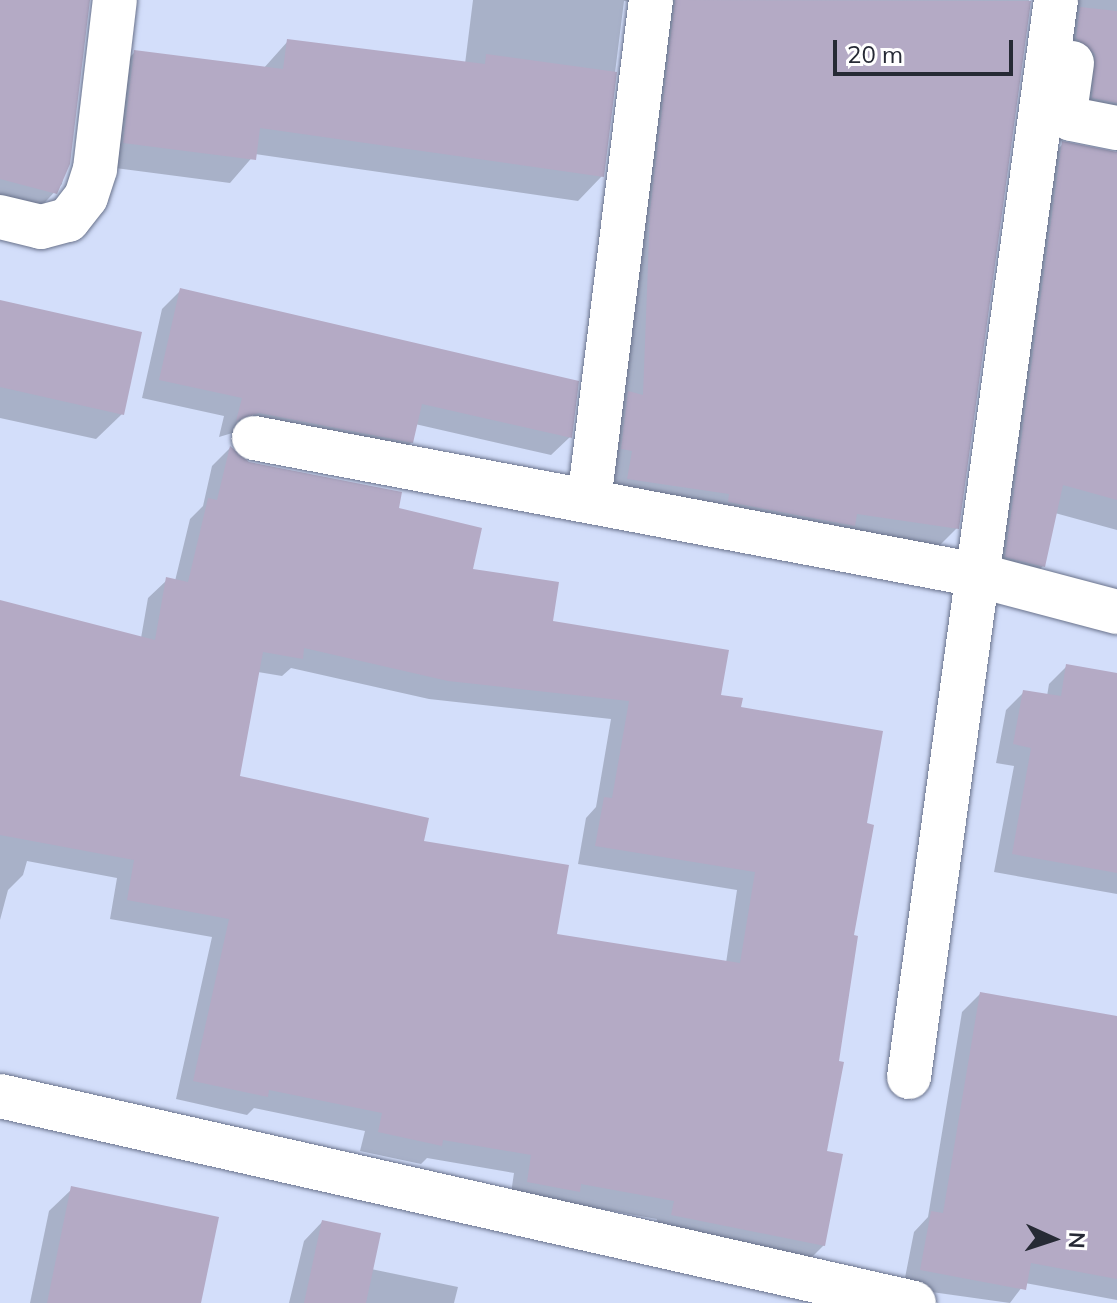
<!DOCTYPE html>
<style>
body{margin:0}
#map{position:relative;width:1117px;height:1303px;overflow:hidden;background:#d3defa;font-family:Mulish,sans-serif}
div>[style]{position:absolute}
.shadow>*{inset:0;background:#0003}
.building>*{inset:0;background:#b4aac5}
.roads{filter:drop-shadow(0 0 2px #69728b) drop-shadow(0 0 2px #69728b)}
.minor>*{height:44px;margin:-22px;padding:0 22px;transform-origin:22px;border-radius:22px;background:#fff}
span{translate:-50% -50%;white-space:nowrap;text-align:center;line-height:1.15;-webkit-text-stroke:8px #fff;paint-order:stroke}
.north{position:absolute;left:1013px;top:1199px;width:80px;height:80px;-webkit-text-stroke:6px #fff;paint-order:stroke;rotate:93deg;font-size:22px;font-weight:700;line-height:32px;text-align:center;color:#262a35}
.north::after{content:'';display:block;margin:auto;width:28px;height:36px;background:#262a35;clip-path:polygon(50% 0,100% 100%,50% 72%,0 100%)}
.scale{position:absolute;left:833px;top:40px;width:180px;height:36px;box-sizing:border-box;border:4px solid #262a35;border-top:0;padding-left:10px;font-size:24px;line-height:28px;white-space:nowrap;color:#262a35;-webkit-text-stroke:6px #fff;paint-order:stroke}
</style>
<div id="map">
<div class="shadow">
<i style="clip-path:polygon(0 0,88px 0,62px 184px,34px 214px,0 205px)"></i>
<i style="clip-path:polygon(473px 0,1029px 0,957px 528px,932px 553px,604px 503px,641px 3px,624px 1px,602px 176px,578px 201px,255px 154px,230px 183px,100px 166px,111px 76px,135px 52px,263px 69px,288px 41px,465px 64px)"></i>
<i style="clip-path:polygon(1037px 0,1117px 0,1117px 530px,1055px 513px,1043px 566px,1019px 590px,982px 580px,1038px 168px,1063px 144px,1117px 153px,1109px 132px,1069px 122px)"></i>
<i style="clip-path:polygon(181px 290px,570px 437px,551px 455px,415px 424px,412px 442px,393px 460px,239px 431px,219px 437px,224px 416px,142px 398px,162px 309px)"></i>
<i style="clip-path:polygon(0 302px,122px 414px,96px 439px,0 418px)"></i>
<i style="clip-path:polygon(evenodd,230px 448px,248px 464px,396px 510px,470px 571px,551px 623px,739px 709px,865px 825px,825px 1152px,824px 1245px,805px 1264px,654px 1233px,657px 1219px,566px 1203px,510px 1200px,514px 1173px,427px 1158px,421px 1164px,360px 1151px,365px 1131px,254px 1108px,247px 1115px,176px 1099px,212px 937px,110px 919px,117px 878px,27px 861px,23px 875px,8px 890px,0 920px,0 602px,141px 638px,148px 598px,167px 580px,175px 581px,190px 519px,203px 506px,212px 466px,230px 448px,291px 668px,429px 699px,611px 719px,596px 807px,586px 818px,578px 864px,737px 890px,726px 963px,555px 936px,421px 843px,238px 777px,258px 672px,282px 676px,291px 668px)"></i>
<i style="clip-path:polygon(1067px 666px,1117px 675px,1117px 894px,994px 872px,1014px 766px,996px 763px,1006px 710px,1024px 692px,1047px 696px,1049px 684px)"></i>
<i style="clip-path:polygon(980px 994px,1117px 1103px,1117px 1300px,1025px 1283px,1010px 1303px,903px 1288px,914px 1232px,928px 1217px,962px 1012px)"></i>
<i style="clip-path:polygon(72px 1189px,196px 1303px,30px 1303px,49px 1211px)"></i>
<i style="clip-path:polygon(322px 1222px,371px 1269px,458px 1287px,454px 1303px,289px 1303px,304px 1241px)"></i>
</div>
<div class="building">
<i style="clip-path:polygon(0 0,90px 0,70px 164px,57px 194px,0 179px)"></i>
<i style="clip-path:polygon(675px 0,1031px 1px,959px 529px,857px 514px,855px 526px,728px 502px,729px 494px,627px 479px,632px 451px,621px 449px,628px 391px,643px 395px,650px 211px)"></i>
<i style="clip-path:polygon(1080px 7px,1117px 11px,1117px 103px,1092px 98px,1095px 54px,1076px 38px)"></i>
<i style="clip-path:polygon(287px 39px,485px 64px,486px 54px,617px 72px,604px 177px,260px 128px,256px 160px,123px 143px,134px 50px,283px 69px)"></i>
<i style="clip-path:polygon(1062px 141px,1117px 152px,1117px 500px,1063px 485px,1045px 567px,1005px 557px)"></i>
<i style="clip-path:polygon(180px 288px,579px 381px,572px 438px,422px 404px,413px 443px,259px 413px,236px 421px,242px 398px,159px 380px)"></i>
<i style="clip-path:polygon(0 300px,142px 332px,124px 415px,0 387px)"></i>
<i style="clip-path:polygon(evenodd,230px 446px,249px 462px,402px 492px,399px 508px,482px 528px,473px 569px,559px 582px,553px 621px,729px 650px,721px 695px,743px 698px,741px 707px,883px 731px,867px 823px,874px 825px,854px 935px,858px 936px,839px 1061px,844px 1062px,827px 1151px,843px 1154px,825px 1246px,671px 1215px,674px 1201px,581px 1184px,580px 1192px,527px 1182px,531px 1155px,443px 1140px,442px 1146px,378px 1132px,382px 1113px,269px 1090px,268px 1097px,193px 1081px,229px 919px,127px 900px,134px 860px,0 835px,0 600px,155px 640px,166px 577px,188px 582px,208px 498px,217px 500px,230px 446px,304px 648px,448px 681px,629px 701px,612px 798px,604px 797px,595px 846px,755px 872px,740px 963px,557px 934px,569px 865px,424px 841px,429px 818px,240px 776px,263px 652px,303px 659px,304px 648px)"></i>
<i style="clip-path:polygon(1066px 664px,1117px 673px,1117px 873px,1012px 854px,1031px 748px,1013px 744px,1023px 690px,1061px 696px)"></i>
<i style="clip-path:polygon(980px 992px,1117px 1016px,1117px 1279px,1031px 1263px,1026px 1290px,920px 1270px,931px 1211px,943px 1213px)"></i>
<i style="clip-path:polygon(71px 1186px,219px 1217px,201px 1303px,47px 1303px)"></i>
<i style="clip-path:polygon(322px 1220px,381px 1233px,366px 1303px,304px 1303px)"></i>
</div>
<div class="roads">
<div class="minor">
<i style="left:1072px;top:63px;width:50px;rotate:98deg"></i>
<i style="left:1065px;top:113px;width:8px;rotate:45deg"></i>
<i style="left:1071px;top:119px;width:47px;rotate:11.1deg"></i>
<i style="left:0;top:217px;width:42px;rotate:13.7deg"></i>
<i style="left:41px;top:227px;width:28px;rotate:-15deg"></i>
<i style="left:68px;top:220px;width:29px;rotate:-52deg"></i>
<i style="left:86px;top:197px;width:29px;rotate:-72deg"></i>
<i style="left:95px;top:169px;width:170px;rotate:-83.3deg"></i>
<i style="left:254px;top:438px;width:736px;rotate:10.73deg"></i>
<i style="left:977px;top:575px;width:145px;rotate:14.8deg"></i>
<i style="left:589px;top:501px;width:505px;rotate:-82.95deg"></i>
<i style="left:909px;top:1077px;width:1087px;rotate:-82.23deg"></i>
<i style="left:0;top:1096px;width:937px;rotate:12.76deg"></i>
</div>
</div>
<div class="north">N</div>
<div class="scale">20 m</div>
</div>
